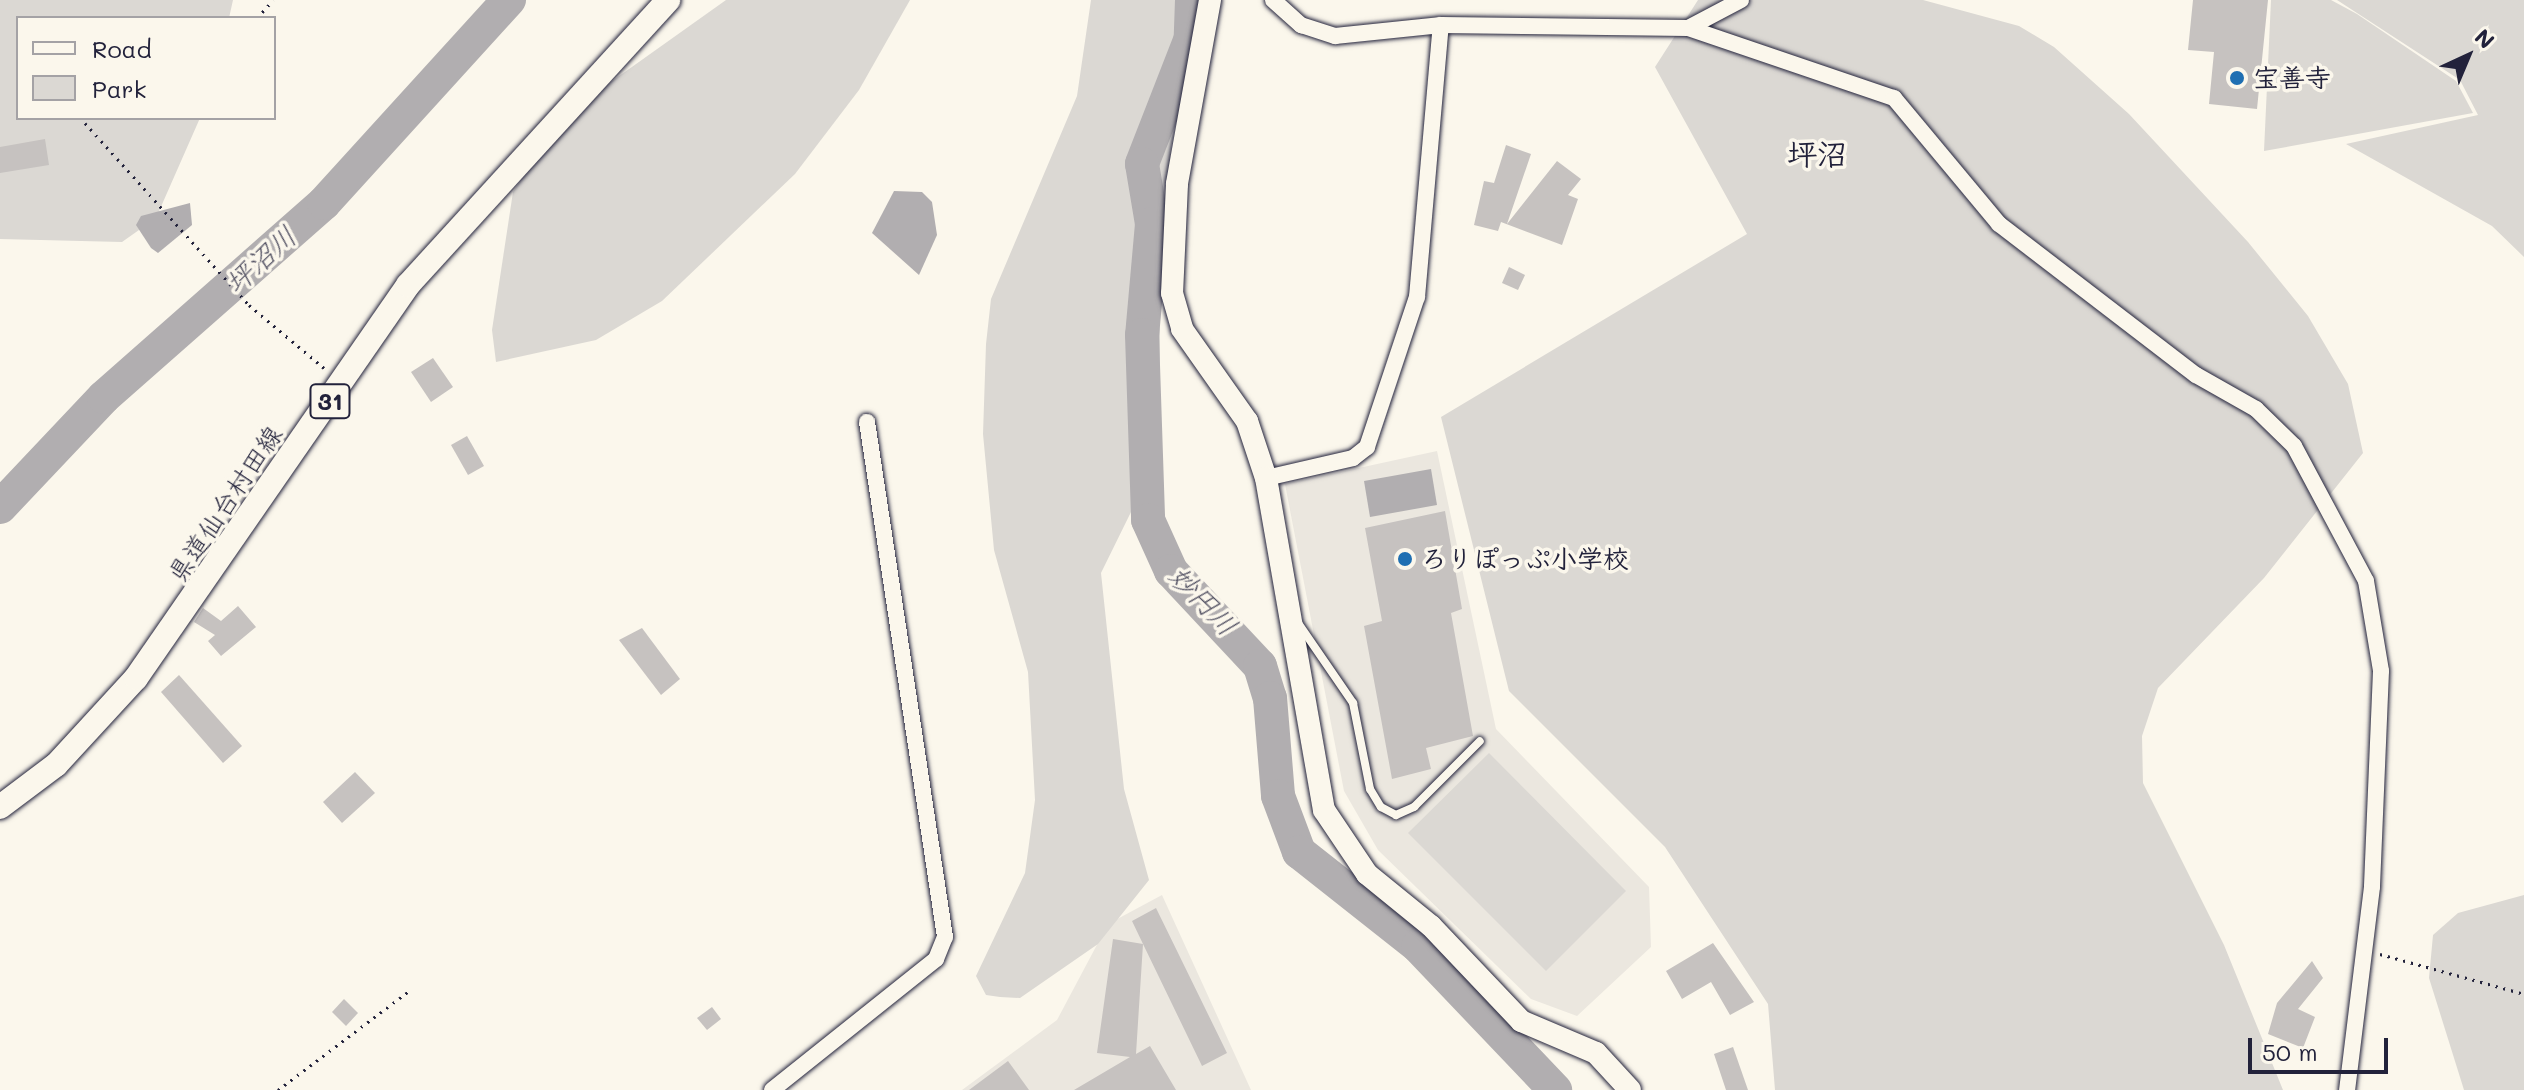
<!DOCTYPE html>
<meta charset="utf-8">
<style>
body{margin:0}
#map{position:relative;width:2524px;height:1090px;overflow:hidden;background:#fbf7ec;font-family:Mali,"Klee One",sans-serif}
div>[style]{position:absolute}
.built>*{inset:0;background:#ebe7df}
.green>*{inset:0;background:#dbd8d3}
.water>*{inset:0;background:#b1aeb0}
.river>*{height:34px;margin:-17px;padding:0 17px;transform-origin:17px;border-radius:17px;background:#b1aeb0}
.building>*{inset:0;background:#c6c2c0}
.path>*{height:3px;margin-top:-1.5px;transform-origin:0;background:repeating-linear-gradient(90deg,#22223b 0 2px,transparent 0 8px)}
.roads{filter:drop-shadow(0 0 2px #22223b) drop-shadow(0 0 2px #22223b)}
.lane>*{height:8px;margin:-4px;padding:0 4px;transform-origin:4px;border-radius:4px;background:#fbf7ec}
.street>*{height:16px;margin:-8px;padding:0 8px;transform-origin:8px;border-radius:8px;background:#fbf7ec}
.secondary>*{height:22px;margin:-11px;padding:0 11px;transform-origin:11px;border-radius:11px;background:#fbf7ec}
.primary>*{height:24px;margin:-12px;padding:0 12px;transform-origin:12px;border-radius:12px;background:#fbf7ec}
.dots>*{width:22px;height:22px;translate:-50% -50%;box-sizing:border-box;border:4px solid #fbf7ec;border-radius:50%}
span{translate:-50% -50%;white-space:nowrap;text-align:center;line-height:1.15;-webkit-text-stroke:7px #fbf7ec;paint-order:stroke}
.shield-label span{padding:2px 6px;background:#fbf7ec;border:2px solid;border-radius:6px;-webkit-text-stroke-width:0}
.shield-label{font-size:24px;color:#22223b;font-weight:700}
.poi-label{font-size:26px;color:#22223b;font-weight:700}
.left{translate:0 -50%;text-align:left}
.street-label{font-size:26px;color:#22223b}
.water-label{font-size:28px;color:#545364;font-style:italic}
.quarter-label{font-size:30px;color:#22223b;font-weight:700}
.legend{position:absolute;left:16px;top:16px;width:260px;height:104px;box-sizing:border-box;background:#fbf7ec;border:2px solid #a4a2a5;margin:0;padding:10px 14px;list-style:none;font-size:24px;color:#22223b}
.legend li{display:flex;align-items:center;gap:16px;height:40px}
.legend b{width:40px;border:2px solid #a4a2a5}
.north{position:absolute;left:2428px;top:16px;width:80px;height:80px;-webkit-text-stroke:6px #fbf7ec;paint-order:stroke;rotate:44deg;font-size:22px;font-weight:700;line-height:32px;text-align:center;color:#22223b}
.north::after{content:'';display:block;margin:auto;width:28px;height:36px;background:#22223b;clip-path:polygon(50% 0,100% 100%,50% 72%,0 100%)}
.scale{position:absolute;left:2248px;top:1038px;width:140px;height:36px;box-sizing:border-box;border:4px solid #22223b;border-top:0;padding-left:10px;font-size:24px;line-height:28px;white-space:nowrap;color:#22223b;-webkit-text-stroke:6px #fbf7ec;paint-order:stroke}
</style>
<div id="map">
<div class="built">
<i style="clip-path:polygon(1437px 451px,1496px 729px,1649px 887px,1651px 947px,1577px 1016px,1531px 999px,1378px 850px,1344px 791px,1285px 484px)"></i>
<i style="clip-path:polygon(1162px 895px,1251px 1090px,962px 1090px,1057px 1020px,1108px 924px)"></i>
</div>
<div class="green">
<i style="clip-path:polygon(0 0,233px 0,229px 18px,18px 18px,18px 118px,200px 118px,156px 218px,122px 242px,0 239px)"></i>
<i style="clip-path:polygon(726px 0,910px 0,859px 90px,795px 174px,662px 301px,596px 340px,496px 362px,492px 330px,513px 192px,563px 116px)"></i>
<i style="clip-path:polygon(1091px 0,1201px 0,1171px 147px,1160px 279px,1160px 453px,1101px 573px,1124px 789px,1149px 880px,1098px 944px,1020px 998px,1000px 997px,986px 995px,976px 976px,1025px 873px,1035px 800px,1028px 672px,994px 550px,983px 434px,986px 344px,991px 299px,1077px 96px)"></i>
<i style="clip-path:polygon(1698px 0,1923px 0,2019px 26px,2054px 47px,2129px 114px,2248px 242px,2308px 316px,2348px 384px,2363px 453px,2264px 578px,2158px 688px,2142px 736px,2143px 783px,2224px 945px,2283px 1090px,1775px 1090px,1768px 1004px,1665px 847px,1509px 691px,1441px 417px,1747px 234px,1655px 67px)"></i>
<i style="clip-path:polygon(2271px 0,2331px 0,2357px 14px,2456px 81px,2473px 113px,2264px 151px)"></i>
<i style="clip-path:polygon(2337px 0,2524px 0,2524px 257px,2492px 226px,2346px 144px,2478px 115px,2460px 80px)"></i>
<i style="clip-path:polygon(1489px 753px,1626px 891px,1546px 971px,1408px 833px)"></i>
<i style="clip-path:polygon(2524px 895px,2524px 1090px,2464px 1090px,2429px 978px,2433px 935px,2458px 913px)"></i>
</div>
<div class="water">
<i style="clip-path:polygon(894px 191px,922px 192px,932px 202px,937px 235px,919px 275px,872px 233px)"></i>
<i style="clip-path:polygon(190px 203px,192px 225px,158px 253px,151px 248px,136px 225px,141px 216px)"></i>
<i style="clip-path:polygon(1431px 469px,1437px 505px,1370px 517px,1364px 481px)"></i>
</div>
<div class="river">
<i style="left:1192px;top:0;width:38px;rotate:92deg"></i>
<i style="left:1191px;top:38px;width:135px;rotate:111.3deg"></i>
<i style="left:1142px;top:164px;width:61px;rotate:80.5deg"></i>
<i style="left:1152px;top:224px;width:111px;rotate:95.1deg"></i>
<i style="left:1142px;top:335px;width:185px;rotate:88.1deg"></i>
<i style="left:1148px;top:520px;width:56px;rotate:65.7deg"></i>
<i style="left:1171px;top:571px;width:130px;rotate:46.9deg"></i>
<i style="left:1260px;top:666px;width:34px;rotate:73deg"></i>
<i style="left:1270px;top:698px;width:98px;rotate:85.3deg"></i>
<i style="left:1278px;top:796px;width:60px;rotate:69.4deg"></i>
<i style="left:1299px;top:852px;width:152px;rotate:38.3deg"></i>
<i style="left:1418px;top:946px;width:199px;rotate:46.4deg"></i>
<i style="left:0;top:507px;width:151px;rotate:-46.6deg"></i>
<i style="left:104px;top:397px;width:293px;rotate:-41.4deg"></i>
<i style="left:324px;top:203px;width:275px;rotate:-47.7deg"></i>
</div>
<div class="building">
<i style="clip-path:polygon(2193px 0,2268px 0,2257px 109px,2209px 104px,2214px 52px,2188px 50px)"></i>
<i style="clip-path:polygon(45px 139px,49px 165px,0 173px,0 147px)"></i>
<i style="clip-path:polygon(1506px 145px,1531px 154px,1507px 224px,1557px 161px,1581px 179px,1568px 195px,1578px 199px,1562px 245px,1501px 222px,1498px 231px,1474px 225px,1484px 181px,1494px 183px)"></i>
<i style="clip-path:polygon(1509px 267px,1525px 275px,1518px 290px,1502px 283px)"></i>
<i style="clip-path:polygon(433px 358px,453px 387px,431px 402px,411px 372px)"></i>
<i style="clip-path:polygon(467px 436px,484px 466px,468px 475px,451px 445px)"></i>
<i style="clip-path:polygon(1445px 511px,1462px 609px,1451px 613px,1473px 736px,1426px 748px,1431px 769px,1392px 779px,1364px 626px,1382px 621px,1365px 528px)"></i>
<i style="clip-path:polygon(238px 606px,256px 627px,221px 656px,208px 641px,215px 635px,194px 622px,203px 608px,221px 621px)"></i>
<i style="clip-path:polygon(642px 628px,680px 679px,661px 695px,619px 640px)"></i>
<i style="clip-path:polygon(179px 675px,242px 746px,223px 763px,161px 692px)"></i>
<i style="clip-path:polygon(355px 772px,375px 793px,342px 823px,323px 802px)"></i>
<i style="clip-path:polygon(1156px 908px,1227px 1053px,1202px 1066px,1143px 944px,1136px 1054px,1150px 1046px,1176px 1090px,1074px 1090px,1130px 1057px,1097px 1053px,1113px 939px,1143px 944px,1132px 921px)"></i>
<i style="clip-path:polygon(1713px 943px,1754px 1002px,1730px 1015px,1711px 982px,1682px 999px,1666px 971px)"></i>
<i style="clip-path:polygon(2312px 961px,2323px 978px,2298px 1009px,2315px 1017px,2303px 1048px,2268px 1034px,2277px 1003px)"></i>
<i style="clip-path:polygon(344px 999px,358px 1013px,346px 1026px,332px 1012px)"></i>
<i style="clip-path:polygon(712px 1007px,721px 1019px,707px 1030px,697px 1018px)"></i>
<i style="clip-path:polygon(1733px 1047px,1748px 1090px,1726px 1090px,1714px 1054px)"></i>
<i style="clip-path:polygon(1008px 1061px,1029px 1090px,969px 1090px)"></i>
</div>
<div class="path">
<i style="left:257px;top:18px;width:24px;rotate:-48deg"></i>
<i style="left:85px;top:123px;width:245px;rotate:48deg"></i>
<i style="left:249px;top:305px;width:98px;rotate:40deg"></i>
<i style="left:2380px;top:954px;width:149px;rotate:15.5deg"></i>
<i style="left:278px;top:1090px;width:164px;rotate:-37.1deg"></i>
</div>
<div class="roads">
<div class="lane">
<i style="left:1296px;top:620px;width:101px;rotate:55.5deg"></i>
<i style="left:1353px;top:703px;width:88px;rotate:78.8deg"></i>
<i style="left:1370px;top:789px;width:21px;rotate:59deg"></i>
<i style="left:1381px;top:807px;width:17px;rotate:28deg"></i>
<i style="left:1396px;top:815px;width:20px;rotate:-24deg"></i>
<i style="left:1414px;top:807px;width:93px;rotate:-45deg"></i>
</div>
<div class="street">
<i style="left:1273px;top:0;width:38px;rotate:42deg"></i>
<i style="left:1301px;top:25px;width:36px;rotate:18deg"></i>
<i style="left:1335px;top:36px;width:107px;rotate:-5.9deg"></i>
<i style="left:1441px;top:25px;width:247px;rotate:0.7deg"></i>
<i style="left:1688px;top:28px;width:218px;rotate:18.8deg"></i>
<i style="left:1894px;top:98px;width:164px;rotate:50.2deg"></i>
<i style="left:1999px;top:224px;width:248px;rotate:37.5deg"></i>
<i style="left:2196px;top:375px;width:69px;rotate:29.5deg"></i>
<i style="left:2256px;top:409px;width:53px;rotate:44.2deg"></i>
<i style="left:2294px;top:446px;width:153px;rotate:61.9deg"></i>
<i style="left:2366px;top:581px;width:91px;rotate:80.5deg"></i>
<i style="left:2381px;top:671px;width:216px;rotate:92.4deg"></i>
<i style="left:2372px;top:887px;width:205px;rotate:97deg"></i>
<i style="left:1688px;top:28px;width:60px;rotate:-27.8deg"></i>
<i style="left:1266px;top:478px;width:89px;rotate:-12.9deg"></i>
<i style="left:1353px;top:458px;width:18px;rotate:-38deg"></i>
<i style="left:1367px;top:447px;width:158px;rotate:-71.6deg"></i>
<i style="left:1417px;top:297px;width:273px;rotate:-85deg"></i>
<i style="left:772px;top:1090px;width:210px;rotate:-38.6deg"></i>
<i style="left:936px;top:959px;width:24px;rotate:-68deg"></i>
<i style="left:945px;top:937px;width:521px;rotate:-98.61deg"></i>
</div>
<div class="secondary">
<i style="left:1210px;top:0;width:187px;rotate:100.2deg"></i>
<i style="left:1177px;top:184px;width:109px;rotate:92.6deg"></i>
<i style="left:1172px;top:293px;width:37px;rotate:74deg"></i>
<i style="left:1182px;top:329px;width:113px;rotate:54.8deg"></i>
<i style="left:1247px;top:421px;width:60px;rotate:71.6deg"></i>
<i style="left:1266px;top:478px;width:337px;rotate:80.1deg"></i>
<i style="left:1324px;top:810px;width:77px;rotate:56.1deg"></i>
<i style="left:1367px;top:874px;width:82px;rotate:39.1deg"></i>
<i style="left:1431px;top:926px;width:131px;rotate:46.5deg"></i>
<i style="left:1521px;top:1021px;width:82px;rotate:23.1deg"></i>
<i style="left:1596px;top:1053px;width:50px;rotate:47.4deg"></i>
</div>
<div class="primary">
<i style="left:0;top:807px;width:70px;rotate:-36.9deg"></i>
<i style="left:56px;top:765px;width:118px;rotate:-47.4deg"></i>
<i style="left:136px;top:678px;width:478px;rotate:-55.3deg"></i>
<i style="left:408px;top:285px;width:386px;rotate:-47.6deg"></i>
</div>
</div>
<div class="dots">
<i style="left:2237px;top:78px;background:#1f6fb2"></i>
<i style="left:1405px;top:559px;background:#1f6fb2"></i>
</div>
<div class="shield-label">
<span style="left:330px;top:401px">31</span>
</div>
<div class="poi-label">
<span class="left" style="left:2253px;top:78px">宝善寺</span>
<span class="left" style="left:1421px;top:559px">ろりぽっぷ小学校</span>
</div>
<div class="street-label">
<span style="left:225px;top:504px;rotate:-56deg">県道仙台村田線</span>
</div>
<div class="water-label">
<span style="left:260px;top:259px;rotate:-42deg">坪沼川</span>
<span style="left:1204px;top:600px;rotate:46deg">妙円川</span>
</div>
<div class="quarter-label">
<span style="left:1817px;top:153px">坪沼</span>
</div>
<ul class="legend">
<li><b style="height:10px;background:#fbf7ec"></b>Road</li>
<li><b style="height:22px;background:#dbd8d3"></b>Park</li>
</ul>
<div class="north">N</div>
<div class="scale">50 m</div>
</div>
